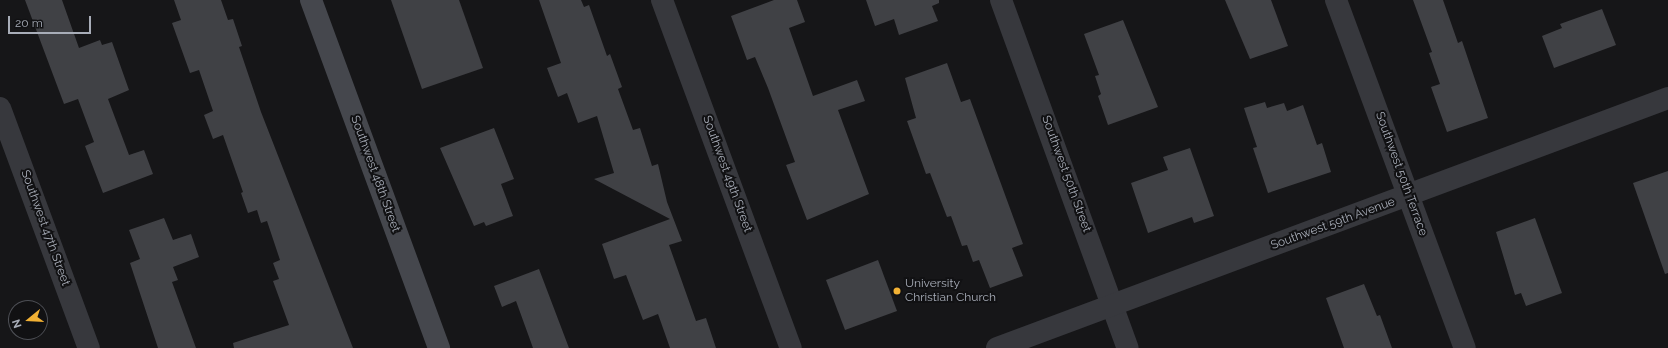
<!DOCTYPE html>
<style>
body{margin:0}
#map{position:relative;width:1668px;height:348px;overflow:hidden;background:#161618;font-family:Raleway,sans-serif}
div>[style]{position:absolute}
.building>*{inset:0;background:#404145}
.street>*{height:22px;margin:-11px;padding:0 11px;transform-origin:11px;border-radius:11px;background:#37383d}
.secondary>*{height:22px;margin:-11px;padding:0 11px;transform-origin:11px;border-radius:11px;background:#45474d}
.dots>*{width:11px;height:11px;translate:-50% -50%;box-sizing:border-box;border:2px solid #111113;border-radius:50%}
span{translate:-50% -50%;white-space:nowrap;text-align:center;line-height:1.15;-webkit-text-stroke:4px #111113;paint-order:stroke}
.street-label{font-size:12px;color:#a8adb8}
.poi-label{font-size:12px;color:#a8adb8}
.left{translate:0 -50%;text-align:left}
.north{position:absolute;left:8px;top:300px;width:40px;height:40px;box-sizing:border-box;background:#111113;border:1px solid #4d4f55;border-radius:50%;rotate:252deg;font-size:11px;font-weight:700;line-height:16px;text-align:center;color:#a8adb8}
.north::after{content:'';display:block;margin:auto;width:14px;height:18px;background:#f2b134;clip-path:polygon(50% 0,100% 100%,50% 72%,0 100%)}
.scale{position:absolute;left:8px;top:16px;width:83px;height:18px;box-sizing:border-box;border:2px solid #a8adb8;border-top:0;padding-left:5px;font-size:12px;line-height:14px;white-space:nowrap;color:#a8adb8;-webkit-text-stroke:3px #111113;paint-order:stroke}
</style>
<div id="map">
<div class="building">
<i style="clip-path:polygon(25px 0,62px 0,79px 48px,100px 40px,102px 45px,112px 42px,129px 90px,108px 99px,129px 155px,144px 150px,153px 174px,103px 193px,85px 146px,94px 142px,78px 99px,64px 104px)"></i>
<i style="clip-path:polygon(174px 0,221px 0,228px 20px,233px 19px,242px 46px,239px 47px,261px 112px,353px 348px,234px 348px,233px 343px,289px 325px,273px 281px,279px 279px,273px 263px,280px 260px,267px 221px,261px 223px,257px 210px,248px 213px,241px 193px,243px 192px,223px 135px,213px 139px,204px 115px,213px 111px,199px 70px,190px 73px,172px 23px,181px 20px)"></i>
<i style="clip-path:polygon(391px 0,459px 0,483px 68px,422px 89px)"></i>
<i style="clip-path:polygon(539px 0,581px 0,584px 7px,589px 5px,607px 56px,610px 54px,622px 87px,618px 89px,633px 130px,640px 128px,652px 166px,658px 164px,667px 202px,682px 241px,669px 245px,696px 321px,706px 318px,716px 348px,670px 348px,658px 314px,643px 320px,626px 275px,614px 279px,602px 244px,670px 219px,594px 179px,614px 173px,597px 116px,578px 123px,567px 93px,558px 97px,547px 68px,561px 63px)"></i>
<i style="clip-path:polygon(774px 0,797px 0,805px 22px,789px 28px,813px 96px,857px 80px,865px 101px,838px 110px,869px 194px,807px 220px,786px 165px,795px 162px,768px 88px,755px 57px,747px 60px,731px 16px)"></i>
<i style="clip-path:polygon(866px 0,939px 0,939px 3px,932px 6px,938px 21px,899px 35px,894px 19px,875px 26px)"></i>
<i style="clip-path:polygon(1225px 0,1271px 0,1288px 46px,1250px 59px)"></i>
<i style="clip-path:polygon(1413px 0,1443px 0,1458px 43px,1462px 41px,1488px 118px,1447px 132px,1431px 87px,1440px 84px,1429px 53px,1432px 52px)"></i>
<i style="clip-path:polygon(1602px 9px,1616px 45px,1554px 68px,1542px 36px,1562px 28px,1560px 24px)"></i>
<i style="clip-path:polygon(1123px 20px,1158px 107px,1108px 125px,1098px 96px,1101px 94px,1095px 76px,1099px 75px,1084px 34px)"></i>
<i style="clip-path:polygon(947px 63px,961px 102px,970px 99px,1023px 244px,1012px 248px,1023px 276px,990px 288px,979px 260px,973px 262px,967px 245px,962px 246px,951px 216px,947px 217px,930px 173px,926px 174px,907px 121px,916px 118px,905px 78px)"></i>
<i style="clip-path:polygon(1265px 102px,1267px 108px,1284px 103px,1287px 111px,1303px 105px,1317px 145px,1322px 143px,1331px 172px,1268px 193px,1253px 148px,1257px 147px,1244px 108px)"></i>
<i style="clip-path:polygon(494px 128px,514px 179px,501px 184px,513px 216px,486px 226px,484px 222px,474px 226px,440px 148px)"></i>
<i style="clip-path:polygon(1190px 148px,1214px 216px,1194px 223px,1192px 217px,1148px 233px,1131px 183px,1168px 170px,1163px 157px)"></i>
<i style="clip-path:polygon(1668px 171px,1668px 273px,1665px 274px,1633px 183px)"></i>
<i style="clip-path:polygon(164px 218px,173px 240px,191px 234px,199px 257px,173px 267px,178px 280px,172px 282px,196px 348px,158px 348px,130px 263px,140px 259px,129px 230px)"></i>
<i style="clip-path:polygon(1535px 218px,1562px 293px,1526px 306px,1521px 293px,1515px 295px,1496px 232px)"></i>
<i style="clip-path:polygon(878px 260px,897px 311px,845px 330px,826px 280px)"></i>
<i style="clip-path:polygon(539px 269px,569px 348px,533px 348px,516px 301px,502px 307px,494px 286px)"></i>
<i style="clip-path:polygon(1364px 284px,1377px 316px,1380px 315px,1392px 348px,1344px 348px,1326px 298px)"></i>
</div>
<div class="street">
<i style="left:662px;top:0;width:371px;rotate:69.7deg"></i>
<i style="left:1001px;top:0;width:370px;rotate:70deg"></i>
<i style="left:1336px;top:0;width:371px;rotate:69.7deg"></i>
<i style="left:0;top:108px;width:256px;rotate:69.7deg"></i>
<i style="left:997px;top:348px;width:716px;rotate:-20.43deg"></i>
</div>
<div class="secondary">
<i style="left:311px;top:0;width:371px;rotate:69.8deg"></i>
</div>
<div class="dots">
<i style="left:897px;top:291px;background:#f2b134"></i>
</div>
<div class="street-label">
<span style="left:375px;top:174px;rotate:70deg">Southwest 48th Street</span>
<span style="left:727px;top:174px;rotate:70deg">Southwest 49th Street</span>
<span style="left:1066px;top:174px;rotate:70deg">Southwest 50th Street</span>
<span style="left:1401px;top:174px;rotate:70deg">Southwest 50th Terrace</span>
<span style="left:1333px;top:224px;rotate:-20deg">Southwest 59th Avenue</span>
<span style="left:45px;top:228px;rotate:70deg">Southwest 47th Street</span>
</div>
<div class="poi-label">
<span class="left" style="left:905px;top:291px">University<br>Christian Church</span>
</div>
<div class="north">N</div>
<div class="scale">20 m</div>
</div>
